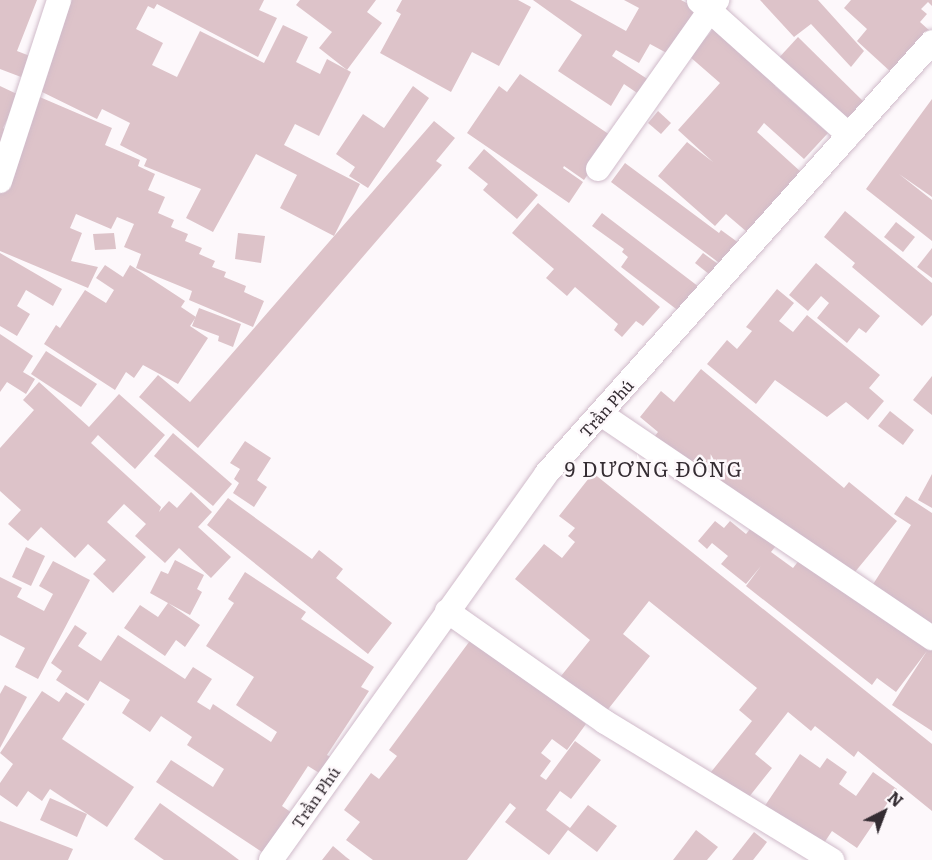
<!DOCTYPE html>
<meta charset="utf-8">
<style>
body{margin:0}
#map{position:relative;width:932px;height:860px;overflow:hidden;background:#fdf8fb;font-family:Literata,serif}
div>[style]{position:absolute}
.building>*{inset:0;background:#ddc3c9}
.roads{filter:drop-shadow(0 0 2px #d0bbca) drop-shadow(0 0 2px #d0bbca)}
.minor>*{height:24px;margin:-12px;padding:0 12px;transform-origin:12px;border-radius:12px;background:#fff}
span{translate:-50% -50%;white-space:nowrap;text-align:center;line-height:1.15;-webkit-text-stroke:5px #fdf8fb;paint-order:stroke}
.street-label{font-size:16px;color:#342c32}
.quarter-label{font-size:20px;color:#342c32;letter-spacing:1.5px}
.north{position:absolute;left:854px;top:782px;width:60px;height:60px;-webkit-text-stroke:4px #fdf8fb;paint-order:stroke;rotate:42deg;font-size:16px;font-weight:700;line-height:24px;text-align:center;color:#342c32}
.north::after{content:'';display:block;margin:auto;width:21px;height:27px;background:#342c32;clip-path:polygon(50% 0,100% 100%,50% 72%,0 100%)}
</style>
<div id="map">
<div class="building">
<i style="clip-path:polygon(0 0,37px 0,17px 51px,30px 56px,21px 77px,0 69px)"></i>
<i style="clip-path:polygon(64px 0,264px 0,259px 10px,277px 18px,258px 57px,157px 4px,154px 9px,148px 6px,136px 29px,163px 43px,152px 65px,177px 77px,200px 31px,264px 63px,283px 25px,308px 37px,296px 62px,320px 74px,327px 59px,351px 72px,319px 136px,295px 124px,284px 145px,360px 184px,334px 236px,280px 208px,297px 175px,256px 154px,213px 232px,186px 218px,201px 189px,144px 166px,147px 159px,120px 145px,130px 123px,102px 109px,97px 119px,36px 89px)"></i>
<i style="clip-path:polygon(300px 0,376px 0,367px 12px,382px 23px,347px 70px,319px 48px,332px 32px,296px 5px)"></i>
<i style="clip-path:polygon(402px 0,518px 0,531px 7px,499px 66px,472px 52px,451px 92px,380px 53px,401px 14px,396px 11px)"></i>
<i style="clip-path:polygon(533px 0,570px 0,626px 31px,639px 8px,624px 0,681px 0,700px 10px,674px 57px,650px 44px,639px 63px,616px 50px,612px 56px,652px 82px,643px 97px,624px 84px,611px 106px,558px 71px,582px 35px)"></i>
<i style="clip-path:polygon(760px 0,818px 0,864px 51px,851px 67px,811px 24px,794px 37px)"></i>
<i style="clip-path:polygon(851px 0,932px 0,932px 6px,928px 2px,921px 9px,927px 14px,920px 22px,930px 31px,892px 73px,857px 41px,867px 29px,844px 8px)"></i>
<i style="clip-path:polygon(719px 23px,781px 79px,775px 86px,828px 133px,804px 159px,764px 123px,757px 132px,801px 172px,747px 232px,726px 214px,715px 226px,658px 176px,687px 142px,713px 162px,678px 130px,720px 83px,689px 56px)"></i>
<i style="clip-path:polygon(798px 37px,867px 105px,844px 129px,775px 62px)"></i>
<i style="clip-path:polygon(520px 74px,613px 137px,584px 180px,564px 166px,563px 168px,583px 182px,569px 203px,467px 133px,499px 86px,507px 92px)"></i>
<i style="clip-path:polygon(0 86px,19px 95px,3px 128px,8px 131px,0 148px)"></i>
<i style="clip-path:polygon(413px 86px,429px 98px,368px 188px,349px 176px,355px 167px,336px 154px,363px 114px,384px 128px)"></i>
<i style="clip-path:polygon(35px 95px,112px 128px,105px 145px,140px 160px,138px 166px,155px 174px,148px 190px,165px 197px,158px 213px,174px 220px,171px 227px,188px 234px,185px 241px,202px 248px,199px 254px,215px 261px,212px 267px,226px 272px,224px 277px,246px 286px,244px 292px,264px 301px,253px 327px,189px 300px,192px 291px,136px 268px,141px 254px,124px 247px,134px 224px,117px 217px,111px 229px,76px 214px,70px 228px,82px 233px,71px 261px,98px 267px,88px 288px,0 251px,0 191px)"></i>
<i style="clip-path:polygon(932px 99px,932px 197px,899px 174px,932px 200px,932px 241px,866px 189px)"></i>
<i style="clip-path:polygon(658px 111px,671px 123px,661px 134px,648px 123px)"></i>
<i style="clip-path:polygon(434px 121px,455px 138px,436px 161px,442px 165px,198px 448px,139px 397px,158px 375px,190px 402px)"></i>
<i style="clip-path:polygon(484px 149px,538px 195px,517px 219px,483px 190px,488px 184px,468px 168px)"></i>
<i style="clip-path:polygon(625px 163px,719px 233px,721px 230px,743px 246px,726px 268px,611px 182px)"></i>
<i style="clip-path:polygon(538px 203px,660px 307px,643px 326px,636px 321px,622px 337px,614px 330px,618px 324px,575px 287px,567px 296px,546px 278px,554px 269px,512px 233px)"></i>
<i style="clip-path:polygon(845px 211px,932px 283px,932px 315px,922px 326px,852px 267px,855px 263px,824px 237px)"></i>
<i style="clip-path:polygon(602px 213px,703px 290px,684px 315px,621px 267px,628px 257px,622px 252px,624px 249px,592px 226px)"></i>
<i style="clip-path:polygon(896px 222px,915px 237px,903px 252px,884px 237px)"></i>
<i style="clip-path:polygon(114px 233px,116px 249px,95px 250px,93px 234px)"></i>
<i style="clip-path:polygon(238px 233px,265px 236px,261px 263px,235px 259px)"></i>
<i style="clip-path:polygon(932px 248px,932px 278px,917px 267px)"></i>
<i style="clip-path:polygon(0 253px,62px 289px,53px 306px,26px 290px,17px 306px,30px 314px,17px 336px,0 326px)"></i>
<i style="clip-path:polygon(703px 253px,722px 267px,714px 278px,695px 263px)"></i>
<i style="clip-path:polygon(816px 263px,880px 316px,866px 333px,859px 328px,847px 343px,817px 318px,829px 303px,821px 296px,808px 311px,789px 295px)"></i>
<i style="clip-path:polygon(105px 265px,123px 277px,130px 265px,185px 301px,181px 307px,196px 317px,190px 326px,208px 338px,178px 384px,143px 365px,134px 378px,126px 372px,115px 390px,44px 344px,56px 325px,60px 328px,85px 290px,106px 303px,114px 290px,96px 278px)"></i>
<i style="clip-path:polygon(777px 289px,794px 303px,779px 321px,793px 332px,807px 315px,880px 375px,869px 388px,884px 401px,868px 420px,846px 402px,827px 417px,775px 380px,756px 404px,707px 364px,727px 340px,737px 349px,752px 331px,746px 327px)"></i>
<i style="clip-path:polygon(199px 308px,241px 324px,233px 347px,218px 341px,219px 336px,192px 326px)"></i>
<i style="clip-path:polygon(0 334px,33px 356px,23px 372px,35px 379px,26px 394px,7px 382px,0 392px)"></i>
<i style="clip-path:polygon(46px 351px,97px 384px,81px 407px,31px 374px)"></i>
<i style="clip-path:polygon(701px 369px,844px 488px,849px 482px,897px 521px,850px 578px,654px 437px,658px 432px,640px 417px,661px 391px,674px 402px)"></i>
<i style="clip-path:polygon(932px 376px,932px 415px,913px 400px)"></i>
<i style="clip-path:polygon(39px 382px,89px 427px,119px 394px,165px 435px,135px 469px,98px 435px,91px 443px,161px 507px,159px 512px,169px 501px,177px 508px,191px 492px,212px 512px,198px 527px,231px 557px,211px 578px,179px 548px,165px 563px,135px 536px,146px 524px,124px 504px,107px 522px,146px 557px,113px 593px,93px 574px,106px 560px,88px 544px,75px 558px,41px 527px,28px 541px,8px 524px,21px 510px,0 491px,0 448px,34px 410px,23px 400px)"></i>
<i style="clip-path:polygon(890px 411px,914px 430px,903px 445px,878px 426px)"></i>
<i style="clip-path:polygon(173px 433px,232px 484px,213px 506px,154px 456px)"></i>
<i style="clip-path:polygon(245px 441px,271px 458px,257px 480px,267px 487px,254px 507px,233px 493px,239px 483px,234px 479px,240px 469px,230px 463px)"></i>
<i style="clip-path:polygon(593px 473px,932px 744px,932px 811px,858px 751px,854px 757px,815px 726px,811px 731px,788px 712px,755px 754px,772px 768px,745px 802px,707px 777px,752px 721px,739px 710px,757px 688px,649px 601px,623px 634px,650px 656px,602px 717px,557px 681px,590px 640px,515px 579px,544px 544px,562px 558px,575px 542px,568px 536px,575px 528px,559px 516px)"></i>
<i style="clip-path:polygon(932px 474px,932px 508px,918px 500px)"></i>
<i style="clip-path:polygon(906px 496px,932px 513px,932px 629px,870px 589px,911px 525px,894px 514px)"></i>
<i style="clip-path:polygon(228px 498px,312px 559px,319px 550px,343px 569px,336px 578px,392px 623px,368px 654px,207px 525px)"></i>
<i style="clip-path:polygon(715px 521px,724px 528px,730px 521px,746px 534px,755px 523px,779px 542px,771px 552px,793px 568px,804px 554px,932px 646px,932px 731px,892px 705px,927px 651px,896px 692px,877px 678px,872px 685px,746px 586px,761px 566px,746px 584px,721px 564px,728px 556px,712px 543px,707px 549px,698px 541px)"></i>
<i style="clip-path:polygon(26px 547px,45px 556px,31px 586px,12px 577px)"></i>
<i style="clip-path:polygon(175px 560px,204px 575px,197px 589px,202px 592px,190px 615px,168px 603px,200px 625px,185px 647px,176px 640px,165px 656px,124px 628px,140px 605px,158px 617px,168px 603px,150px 593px,161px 571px,168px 574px)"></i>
<i style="clip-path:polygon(53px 561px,90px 580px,38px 679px,15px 667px,25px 648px,0 635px,0 577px,22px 588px,17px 597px,44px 611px,53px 594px,39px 586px)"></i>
<i style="clip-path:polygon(245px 572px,306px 612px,301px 619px,374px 667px,361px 687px,369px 691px,327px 755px,334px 759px,324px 776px,308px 766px,282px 806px,292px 813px,262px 852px,156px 782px,171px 760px,213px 787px,224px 769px,187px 745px,192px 737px,161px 716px,150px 732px,122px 713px,130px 700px,100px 681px,88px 701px,56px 680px,62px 671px,51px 663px,75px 625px,87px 633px,78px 646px,101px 661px,118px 635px,185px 679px,193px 667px,212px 679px,197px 702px,210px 710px,213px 704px,271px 742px,277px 732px,236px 705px,254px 677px,206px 646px,234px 603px,228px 599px)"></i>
<i style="clip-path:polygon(472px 638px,586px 724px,567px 750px,552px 739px,541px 753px,551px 761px,540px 776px,546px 780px,575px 741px,601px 760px,571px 799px,560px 791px,546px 810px,570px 828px,588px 805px,617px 826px,597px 852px,568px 830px,549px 855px,505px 822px,516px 808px,510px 803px,467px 860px,373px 860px,346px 840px,360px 822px,344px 810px,371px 773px,379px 779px,397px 756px,389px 750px)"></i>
<i style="clip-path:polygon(5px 685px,27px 697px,0 748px,0 694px)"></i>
<i style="clip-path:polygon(42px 691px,59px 702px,66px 692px,85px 704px,62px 739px,134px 787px,107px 827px,50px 789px,42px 801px,28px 791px,17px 807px,0 795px,0 783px,13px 764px,0 753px)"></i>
<i style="clip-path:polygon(800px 754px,820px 768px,827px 758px,847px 772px,839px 784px,856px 796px,873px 772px,897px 789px,857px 848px,832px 831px,820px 849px,762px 810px)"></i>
<i style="clip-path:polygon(50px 798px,87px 814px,77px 837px,40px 820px)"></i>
<i style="clip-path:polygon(160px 803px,227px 851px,239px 860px,164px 860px,134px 839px)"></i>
<i style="clip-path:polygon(0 821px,73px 849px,68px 860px,0 860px)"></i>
<i style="clip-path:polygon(696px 830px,718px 847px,707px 860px,673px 860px)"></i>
<i style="clip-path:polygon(754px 832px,767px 842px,761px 850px,753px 860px,732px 860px)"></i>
<i style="clip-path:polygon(333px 846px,346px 857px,350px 860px,322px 860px)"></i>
</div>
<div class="roads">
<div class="minor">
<i style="left:699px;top:1px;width:201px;rotate:41.8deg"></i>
<i style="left:598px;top:169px;width:207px;rotate:-54.8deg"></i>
<i style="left:0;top:181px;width:190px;rotate:-71.9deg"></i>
<i style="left:601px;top:414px;width:400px;rotate:34.1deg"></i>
<i style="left:447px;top:611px;width:193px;rotate:35.1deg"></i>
<i style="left:605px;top:722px;width:266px;rotate:31.3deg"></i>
<i style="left:271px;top:860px;width:474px;rotate:-54.5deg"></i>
<i style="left:546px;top:474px;width:579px;rotate:-48.22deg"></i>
</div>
</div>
<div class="street-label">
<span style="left:606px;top:408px;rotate:-48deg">Trần Phú</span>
<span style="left:315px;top:797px;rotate:-55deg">Trần Phú</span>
</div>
<div class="quarter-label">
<span style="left:654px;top:468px">9 DƯƠNG ĐÔNG</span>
</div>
<div class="north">N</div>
</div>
